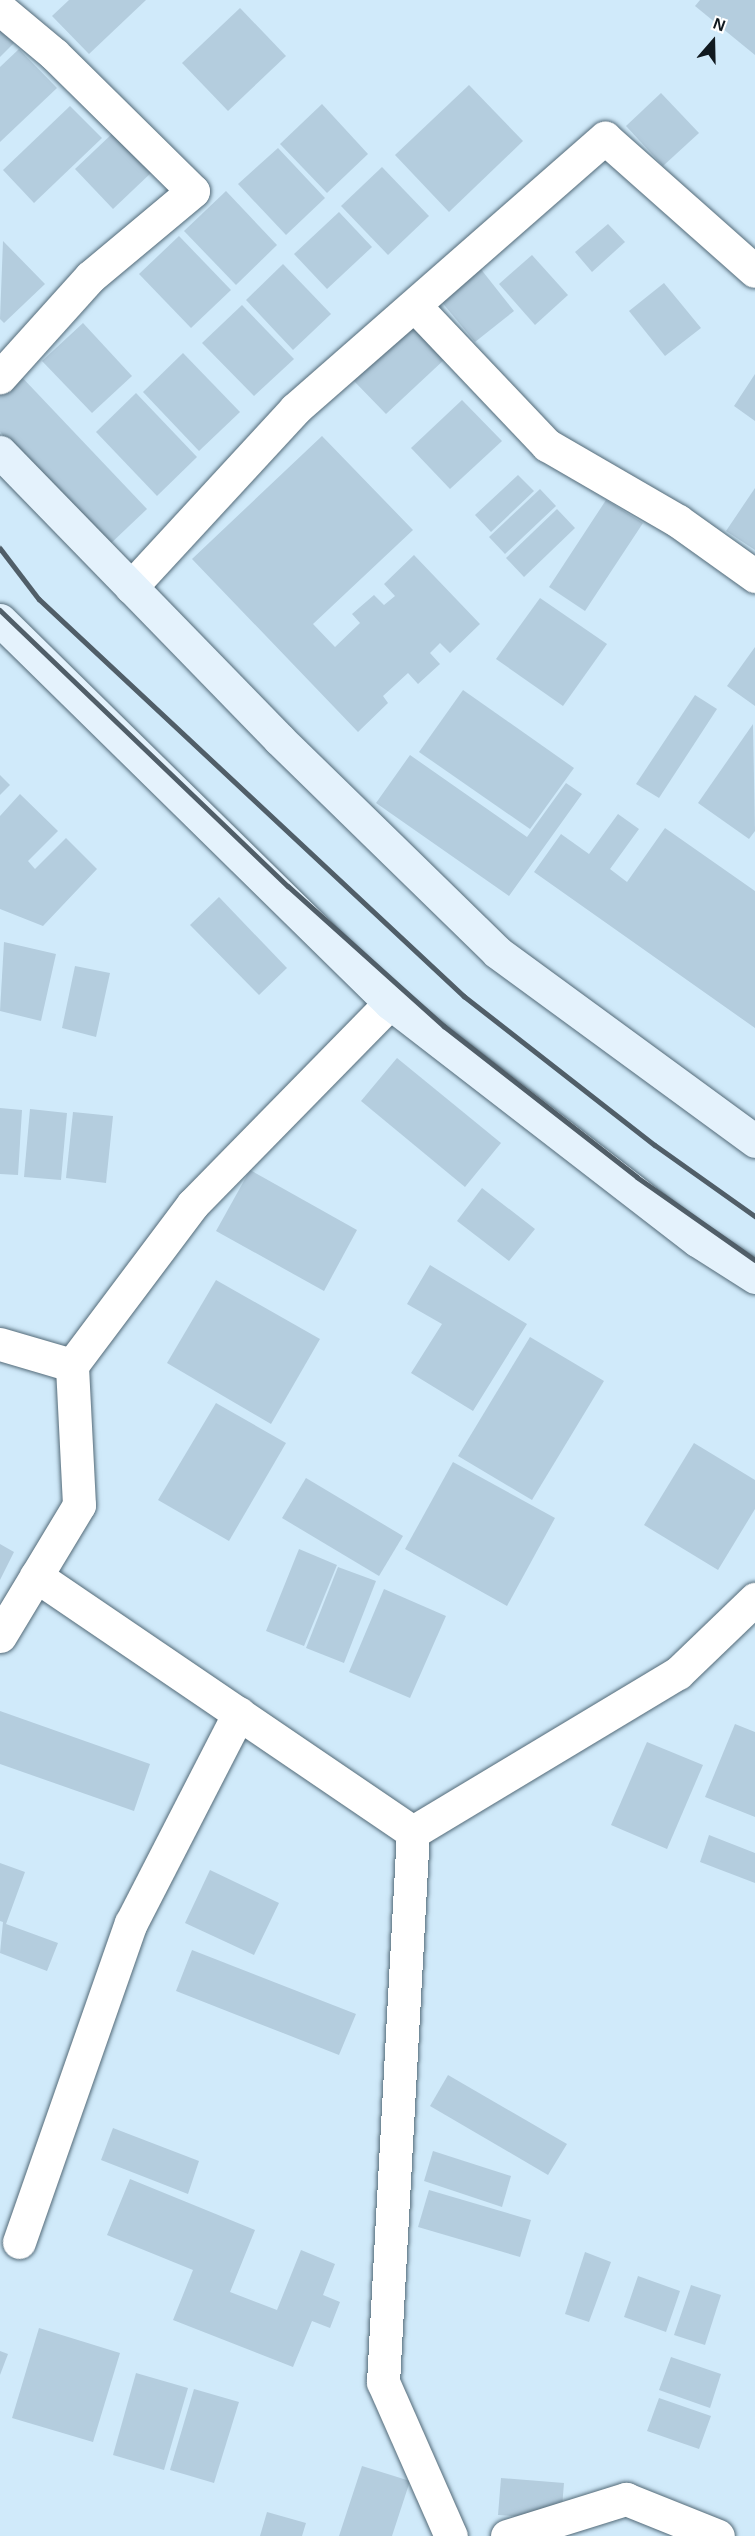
<!DOCTYPE html>
<style>
body{margin:0}
#map{position:relative;width:755px;height:2536px;overflow:hidden;background:#d0eafa;font-family:Helvetica,sans-serif}
div>[style]{position:absolute}
.building>*{inset:0;background:#b4cdde}
.roads{filter:drop-shadow(0 0 2px #536a78) drop-shadow(0 0 2px #536a78)}
.street>*{height:33px;margin:-16.5px;padding:0 16.5px;transform-origin:16.5px;border-radius:16.5px;background:#fff}
.secondary>*{height:33px;margin:-16.5px;padding:0 16.5px;transform-origin:16.5px;border-radius:16.5px;background:#e4f2fc}
.rail>*{height:4.5px;margin:-2.25px;padding:0 2.25px;transform-origin:2.25px;border-radius:2.25px;background:#505e68}
span{translate:-50% -50%;white-space:nowrap;text-align:center;line-height:1.15;-webkit-text-stroke:4.5px #fff;paint-order:stroke}
.north{position:absolute;left:683px;top:12px;width:60px;height:60px;-webkit-text-stroke:4px #fff;paint-order:stroke;rotate:20deg;font-size:16px;font-weight:700;line-height:24px;text-align:center;color:#10191f}
.north::after{content:'';display:block;margin:auto;width:21px;height:27px;background:#10191f;clip-path:polygon(50% 0,100% 100%,50% 72%,0 100%)}
</style>
<div id="map">
<div class="building">
<i style="clip-path:polygon(69px 0,146px 0,89px 54px,52px 16px)"></i>
<i style="clip-path:polygon(700px 0,755px 0,755px 55px,695px 6px)"></i>
<i style="clip-path:polygon(240px 8px,286px 56px,228px 111px,182px 63px)"></i>
<i style="clip-path:polygon(0 29px,14px 43px,0 57px)"></i>
<i style="clip-path:polygon(19px 49px,57px 88px,0 142px,0 67px)"></i>
<i style="clip-path:polygon(469px 85px,523px 141px,449px 212px,395px 155px)"></i>
<i style="clip-path:polygon(661px 93px,699px 133px,663px 166px,626px 126px)"></i>
<i style="clip-path:polygon(322px 104px,368px 154px,327px 193px,280px 144px)"></i>
<i style="clip-path:polygon(70px 106px,102px 138px,34px 203px,3px 170px)"></i>
<i style="clip-path:polygon(115px 131px,153px 171px,113px 209px,75px 169px)"></i>
<i style="clip-path:polygon(278px 148px,325px 198px,286px 235px,238px 184px)"></i>
<i style="clip-path:polygon(382px 167px,429px 216px,388px 255px,341px 206px)"></i>
<i style="clip-path:polygon(226px 191px,277px 245px,236px 285px,184px 231px)"></i>
<i style="clip-path:polygon(339px 212px,372px 247px,327px 289px,294px 254px)"></i>
<i style="clip-path:polygon(608px 224px,625px 242px,592px 272px,575px 252px)"></i>
<i style="clip-path:polygon(179px 236px,231px 290px,191px 328px,139px 274px)"></i>
<i style="clip-path:polygon(3px 241px,45px 284px,4px 323px,0 319px)"></i>
<i style="clip-path:polygon(532px 255px,568px 295px,535px 325px,499px 284px)"></i>
<i style="clip-path:polygon(283px 264px,331px 314px,293px 350px,246px 300px)"></i>
<i style="clip-path:polygon(480px 268px,514px 311px,475px 342px,440px 300px)"></i>
<i style="clip-path:polygon(664px 283px,701px 328px,665px 356px,629px 311px)"></i>
<i style="clip-path:polygon(242px 305px,294px 359px,254px 396px,202px 343px)"></i>
<i style="clip-path:polygon(83px 323px,132px 376px,92px 413px,42px 361px)"></i>
<i style="clip-path:polygon(413px 324px,446px 358px,386px 414px,353px 380px)"></i>
<i style="clip-path:polygon(183px 353px,240px 412px,199px 451px,143px 392px)"></i>
<i style="clip-path:polygon(17px 372px,147px 509px,108px 546px,0 432px,0 388px)"></i>
<i style="clip-path:polygon(755px 374px,755px 421px,734px 406px)"></i>
<i style="clip-path:polygon(136px 393px,197px 457px,157px 496px,96px 432px)"></i>
<i style="clip-path:polygon(462px 400px,502px 441px,450px 489px,411px 448px)"></i>
<i style="clip-path:polygon(322px 436px,413px 530px,313px 624px,335px 647px,360px 623px,352px 614px,374px 595px,384px 605px,395px 596px,384px 584px,414px 555px,480px 624px,450px 653px,440px 643px,430px 653px,440px 664px,418px 684px,408px 673px,383px 696px,388px 703px,358px 732px,192px 559px)"></i>
<i style="clip-path:polygon(518px 475px,534px 491px,491px 532px,475px 515px)"></i>
<i style="clip-path:polygon(755px 488px,755px 550px,726px 531px)"></i>
<i style="clip-path:polygon(540px 489px,556px 506px,505px 554px,489px 537px)"></i>
<i style="clip-path:polygon(606px 500px,643px 523px,585px 611px,549px 587px)"></i>
<i style="clip-path:polygon(557px 509px,575px 528px,524px 577px,506px 558px)"></i>
<i style="clip-path:polygon(540px 598px,607px 644px,563px 706px,496px 659px)"></i>
<i style="clip-path:polygon(755px 647px,755px 706px,727px 686px)"></i>
<i style="clip-path:polygon(463px 690px,574px 768px,530px 829px,419px 752px)"></i>
<i style="clip-path:polygon(695px 695px,717px 709px,659px 798px,636px 784px)"></i>
<i style="clip-path:polygon(753px 724px,755px 831px,749px 839px,698px 803px)"></i>
<i style="clip-path:polygon(410px 755px,527px 837px,566px 783px,582px 794px,509px 896px,376px 803px)"></i>
<i style="clip-path:polygon(0 775px,10px 785px,0 795px)"></i>
<i style="clip-path:polygon(20px 794px,58px 831px,28px 861px,35px 869px,66px 838px,97px 869px,43px 926px,0 909px,0 816px)"></i>
<i style="clip-path:polygon(618px 814px,639px 829px,610px 869px,627px 882px,665px 828px,755px 891px,755px 1028px,534px 872px,561px 834px,589px 854px)"></i>
<i style="clip-path:polygon(219px 897px,287px 968px,259px 995px,190px 925px)"></i>
<i style="clip-path:polygon(4px 942px,56px 954px,41px 1021px,0 1011px)"></i>
<i style="clip-path:polygon(75px 966px,110px 973px,96px 1037px,62px 1028px)"></i>
<i style="clip-path:polygon(397px 1058px,501px 1143px,465px 1187px,361px 1101px)"></i>
<i style="clip-path:polygon(0 1108px,22px 1110px,18px 1175px,0 1174px)"></i>
<i style="clip-path:polygon(30px 1109px,67px 1113px,61px 1180px,24px 1177px)"></i>
<i style="clip-path:polygon(73px 1112px,113px 1116px,106px 1183px,66px 1178px)"></i>
<i style="clip-path:polygon(250px 1170px,357px 1230px,324px 1291px,216px 1231px)"></i>
<i style="clip-path:polygon(482px 1188px,535px 1229px,509px 1261px,457px 1221px)"></i>
<i style="clip-path:polygon(430px 1265px,527px 1324px,473px 1411px,411px 1373px,442px 1324px,407px 1304px)"></i>
<i style="clip-path:polygon(216px 1280px,320px 1339px,271px 1424px,167px 1363px)"></i>
<i style="clip-path:polygon(530px 1337px,604px 1381px,532px 1500px,458px 1456px)"></i>
<i style="clip-path:polygon(216px 1403px,286px 1443px,229px 1541px,158px 1500px)"></i>
<i style="clip-path:polygon(694px 1443px,755px 1480px,755px 1509px,718px 1570px,644px 1525px)"></i>
<i style="clip-path:polygon(453px 1462px,555px 1518px,507px 1606px,405px 1549px)"></i>
<i style="clip-path:polygon(306px 1478px,403px 1536px,379px 1576px,282px 1518px)"></i>
<i style="clip-path:polygon(0 1544px,14px 1552px,0 1580px)"></i>
<i style="clip-path:polygon(299px 1549px,337px 1565px,304px 1646px,266px 1631px)"></i>
<i style="clip-path:polygon(338px 1567px,376px 1581px,344px 1663px,306px 1648px)"></i>
<i style="clip-path:polygon(384px 1589px,446px 1616px,410px 1698px,349px 1672px)"></i>
<i style="clip-path:polygon(0 1711px,150px 1764px,134px 1811px,0 1764px)"></i>
<i style="clip-path:polygon(735px 1724px,755px 1732px,755px 1817px,705px 1797px)"></i>
<i style="clip-path:polygon(647px 1742px,703px 1765px,667px 1849px,611px 1825px)"></i>
<i style="clip-path:polygon(709px 1835px,755px 1853px,755px 1883px,700px 1862px)"></i>
<i style="clip-path:polygon(0 1863px,25px 1872px,6px 1924px,58px 1943px,47px 1971px,0 1953px,3px 1922px,0 1921px)"></i>
<i style="clip-path:polygon(210px 1870px,279px 1903px,254px 1955px,185px 1923px)"></i>
<i style="clip-path:polygon(192px 1950px,356px 2014px,339px 2055px,176px 1991px)"></i>
<i style="clip-path:polygon(448px 2075px,567px 2144px,548px 2175px,430px 2106px)"></i>
<i style="clip-path:polygon(113px 2128px,199px 2161px,188px 2194px,101px 2160px)"></i>
<i style="clip-path:polygon(433px 2151px,511px 2176px,502px 2207px,424px 2181px)"></i>
<i style="clip-path:polygon(130px 2179px,255px 2230px,230px 2292px,277px 2310px,301px 2250px,335px 2264px,323px 2295px,340px 2302px,330px 2328px,312px 2321px,293px 2367px,173px 2320px,193px 2270px,107px 2235px)"></i>
<i style="clip-path:polygon(429px 2190px,531px 2220px,520px 2257px,418px 2227px)"></i>
<i style="clip-path:polygon(585px 2252px,611px 2262px,589px 2322px,565px 2314px)"></i>
<i style="clip-path:polygon(638px 2276px,680px 2291px,666px 2332px,624px 2317px)"></i>
<i style="clip-path:polygon(691px 2285px,721px 2295px,705px 2345px,674px 2335px)"></i>
<i style="clip-path:polygon(39px 2328px,120px 2353px,93px 2442px,12px 2418px)"></i>
<i style="clip-path:polygon(0 2351px,8px 2354px,0 2375px)"></i>
<i style="clip-path:polygon(671px 2357px,721px 2374px,710px 2408px,659px 2390px)"></i>
<i style="clip-path:polygon(136px 2373px,188px 2388px,164px 2470px,113px 2455px)"></i>
<i style="clip-path:polygon(194px 2389px,239px 2402px,214px 2483px,170px 2470px)"></i>
<i style="clip-path:polygon(659px 2398px,711px 2416px,699px 2449px,647px 2431px)"></i>
<i style="clip-path:polygon(362px 2466px,410px 2481px,392px 2536px,339px 2536px)"></i>
<i style="clip-path:polygon(501px 2478px,564px 2483px,561px 2519px,498px 2515px)"></i>
<i style="clip-path:polygon(267px 2512px,306px 2523px,302px 2536px,260px 2536px)"></i>
</div>
<div class="roads">
<div class="street">
<i style="left:0;top:9px;width:70px;rotate:39.8deg"></i>
<i style="left:54px;top:54px;width:195px;rotate:44.6deg"></i>
<i style="left:193px;top:191px;width:134px;rotate:140.1deg"></i>
<i style="left:90px;top:277px;width:135px;rotate:132deg"></i>
<i style="left:415px;top:306px;width:192px;rotate:46.5deg"></i>
<i style="left:547px;top:445px;width:151px;rotate:30.1deg"></i>
<i style="left:678px;top:521px;width:95px;rotate:35.5deg"></i>
<i style="left:131px;top:587px;width:242px;rotate:-47.3deg"></i>
<i style="left:295px;top:409px;width:412px;rotate:-41.2deg"></i>
<i style="left:605px;top:138px;width:200px;rotate:41.6deg"></i>
<i style="left:0;top:1344px;width:75px;rotate:16.3deg"></i>
<i style="left:72px;top:1365px;width:201px;rotate:-53.1deg"></i>
<i style="left:193px;top:1204px;width:281px;rotate:-45.6deg"></i>
<i style="left:36px;top:1576px;width:456px;rotate:34.2deg"></i>
<i style="left:413px;top:1832px;width:309px;rotate:-31deg"></i>
<i style="left:678px;top:1673px;width:107px;rotate:-43.9deg"></i>
<i style="left:0;top:1636px;width:153px;rotate:-58.9deg"></i>
<i style="left:79px;top:1505px;width:140px;rotate:-92.9deg"></i>
<i style="left:413px;top:1832px;width:551px;rotate:93.12deg"></i>
<i style="left:383px;top:2382px;width:168px;rotate:66.2deg"></i>
<i style="left:19px;top:2242px;width:338px;rotate:-70.7deg"></i>
<i style="left:131px;top:1923px;width:236px;rotate:-62.8deg"></i>
<i style="left:507px;top:2536px;width:125px;rotate:-17.3deg"></i>
<i style="left:626px;top:2499px;width:99px;rotate:21.9deg"></i>
</div>
<div class="secondary">
<i style="left:0;top:452px;width:400px;rotate:45.8deg"></i>
<i style="left:279px;top:739px;width:305px;rotate:44.3deg"></i>
<i style="left:497px;top:952px;width:320px;rotate:36.2deg"></i>
<i style="left:0;top:620px;width:547px;rotate:44.48deg"></i>
<i style="left:390px;top:1003px;width:388px;rotate:37.7deg"></i>
<i style="left:697px;top:1240px;width:69px;rotate:32.5deg"></i>
</div>
</div>
<div class="rail">
<i style="left:0;top:548px;width:64px;rotate:52.6deg"></i>
<i style="left:39px;top:599px;width:582px;rotate:43.05deg"></i>
<i style="left:464px;top:996px;width:242px;rotate:38deg"></i>
<i style="left:655px;top:1145px;width:123px;rotate:35.4deg"></i>
<i style="left:0;top:610px;width:399px;rotate:43.8deg"></i>
<i style="left:288px;top:886px;width:210px;rotate:41.9deg"></i>
<i style="left:444px;top:1026px;width:245px;rotate:38deg"></i>
<i style="left:637px;top:1177px;width:144px;rotate:35.1deg"></i>
</div>
<div class="north">N</div>
</div>
